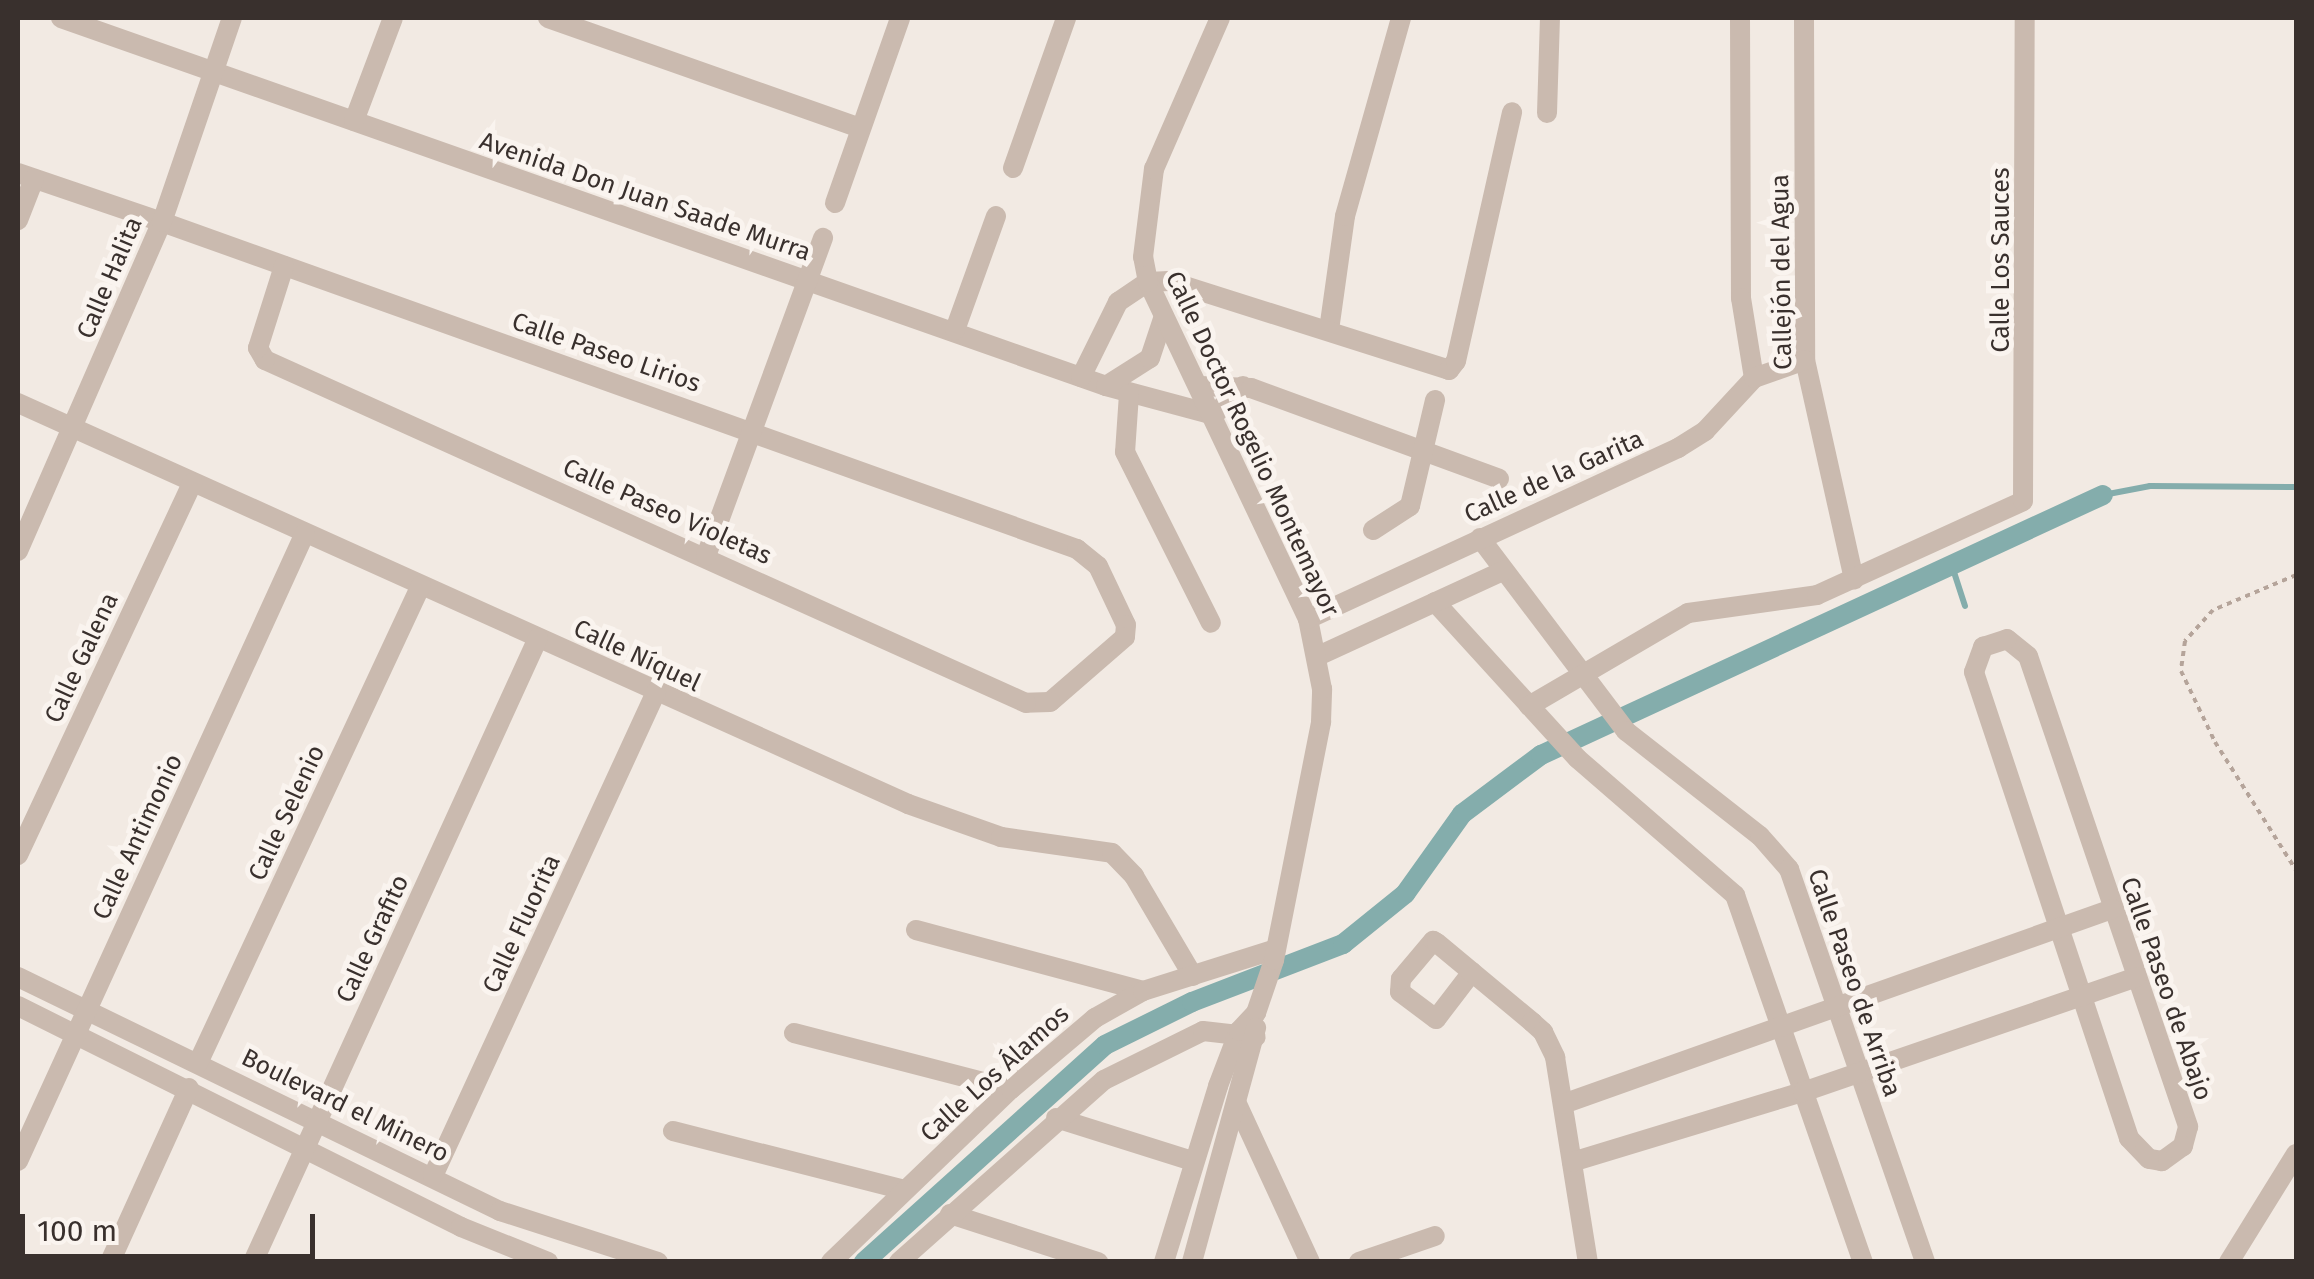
<!DOCTYPE html>
<meta charset="utf-8">
<style>
body{margin:0}
#map{position:relative;width:2314px;height:1279px;overflow:hidden;background:#f2eae3;font-family:"Fira Sans",sans-serif}
div>[style]{position:absolute}
.stream>*{height:6px;margin:-3px;padding:0 3px;transform-origin:3px;border-radius:3px;background:#84adac}
.canal>*{height:20px;margin:-10px;padding:0 10px;transform-origin:10px;border-radius:10px;background:#84adac}
.path>*{height:4px;margin-top:-2px;transform-origin:0;background:repeating-linear-gradient(90deg,#b5a49a 0 5px,transparent 0 10px)}
.minor>*{height:20px;margin:-10px;padding:0 10px;transform-origin:10px;border-radius:10px;background:#cabaaf}
span{translate:-50% -50%;white-space:nowrap;text-align:center;line-height:1.15;-webkit-text-stroke:10px #faf4ef;paint-order:stroke}
.street-label{font-size:25px;color:#39302d}
.frame{position:absolute;inset:0;border:20px solid #39302d;pointer-events:none}
.scale{position:absolute;left:20px;top:1214px;width:295px;height:45px;box-sizing:border-box;border:5px solid #39302d;border-top:0;padding-left:12px;font-size:30px;line-height:35px;white-space:nowrap;color:#39302d;-webkit-text-stroke:8px #faf4ef;paint-order:stroke}
</style>
<div id="map">
<div class="stream">
<i style="left:2103px;top:495px;width:48px;rotate:-10.8deg"></i>
<i style="left:2150px;top:486px;width:146px;rotate:0.4deg"></i>
<i style="left:1952px;top:566px;width:42px;rotate:72deg"></i>
</div>
<div class="canal">
<i style="left:864px;top:1262px;width:324px;rotate:-42deg"></i>
<i style="left:1105px;top:1045px;width:97px;rotate:-26.3deg"></i>
<i style="left:1192px;top:1002px;width:162px;rotate:-21deg"></i>
<i style="left:1343px;top:944px;width:80px;rotate:-38.9deg"></i>
<i style="left:1405px;top:894px;width:98px;rotate:-54.5deg"></i>
<i style="left:1462px;top:814px;width:99px;rotate:-36.8deg"></i>
<i style="left:1541px;top:755px;width:619px;rotate:-24.83deg"></i>
</div>
<div class="path">
<i style="left:2296px;top:575px;width:90px;rotate:157.1deg"></i>
<i style="left:2213px;top:610px;width:42px;rotate:132.1deg"></i>
<i style="left:2185px;top:641px;width:30px;rotate:98deg"></i>
<i style="left:2181px;top:671px;width:79px;rotate:64.4deg"></i>
<i style="left:2215px;top:742px;width:151px;rotate:57.7deg"></i>
</div>
<div class="minor">
<i style="left:61px;top:18px;width:1108px;rotate:19.4deg"></i>
<i style="left:1106px;top:386px;width:112px;rotate:15deg"></i>
<i style="left:1214px;top:415px;width:41px;rotate:-45deg"></i>
<i style="left:548px;top:18px;width:331px;rotate:19.4deg"></i>
<i style="left:1740px;top:18px;width:280px;rotate:89.8deg"></i>
<i style="left:1741px;top:298px;width:81px;rotate:80.8deg"></i>
<i style="left:1804px;top:18px;width:342px;rotate:89.8deg"></i>
<i style="left:1805px;top:360px;width:225px;rotate:77.4deg"></i>
<i style="left:1547px;top:113px;width:95px;rotate:-88.2deg"></i>
<i style="left:354px;top:121px;width:110px;rotate:-69.3deg"></i>
<i style="left:1013px;top:168px;width:159px;rotate:-70.5deg"></i>
<i style="left:18px;top:173px;width:152px;rotate:18.8deg"></i>
<i style="left:162px;top:222px;width:972px;rotate:19.67deg"></i>
<i style="left:1077px;top:549px;width:27px;rotate:39deg"></i>
<i style="left:1098px;top:566px;width:65px;rotate:64.6deg"></i>
<i style="left:1126px;top:625px;width:12px;rotate:95deg"></i>
<i style="left:1125px;top:637px;width:99px;rotate:139.1deg"></i>
<i style="left:1050px;top:702px;width:24px;rotate:178deg"></i>
<i style="left:1026px;top:703px;width:835px;rotate:-155.74deg"></i>
<i style="left:265px;top:360px;width:14px;rotate:-120deg"></i>
<i style="left:258px;top:348px;width:86px;rotate:-72.4deg"></i>
<i style="left:835px;top:203px;width:196px;rotate:-70.6deg"></i>
<i style="left:18px;top:220px;width:44px;rotate:-68.7deg"></i>
<i style="left:955px;top:330px;width:121px;rotate:-70.2deg"></i>
<i style="left:1329px;top:330px;width:115px;rotate:-82deg"></i>
<i style="left:1345px;top:216px;width:206px;rotate:-74.2deg"></i>
<i style="left:1081px;top:377px;width:84px;rotate:-63.7deg"></i>
<i style="left:1118px;top:302px;width:36px;rotate:-34deg"></i>
<i style="left:1148px;top:282px;width:21px;rotate:-3deg"></i>
<i style="left:1169px;top:281px;width:294px;rotate:17.6deg"></i>
<i style="left:1449px;top:370px;width:11px;rotate:-52deg"></i>
<i style="left:1456px;top:361px;width:255px;rotate:-77.3deg"></i>
<i style="left:1106px;top:386px;width:52px;rotate:-32.5deg"></i>
<i style="left:1150px;top:358px;width:44px;rotate:-71.6deg"></i>
<i style="left:1200px;top:386px;width:51px;rotate:2.2deg"></i>
<i style="left:1251px;top:388px;width:264px;rotate:20.1deg"></i>
<i style="left:1129px;top:394px;width:58px;rotate:93.9deg"></i>
<i style="left:1125px;top:452px;width:191px;rotate:63.3deg"></i>
<i style="left:18px;top:403px;width:976px;rotate:24.25deg"></i>
<i style="left:908px;top:804px;width:99px;rotate:19.5deg"></i>
<i style="left:1001px;top:837px;width:112px;rotate:8.2deg"></i>
<i style="left:1112px;top:853px;width:32px;rotate:46deg"></i>
<i style="left:1134px;top:876px;width:116px;rotate:59.5deg"></i>
<i style="left:1373px;top:530px;width:44px;rotate:-33deg"></i>
<i style="left:1410px;top:506px;width:109px;rotate:-76.7deg"></i>
<i style="left:1480px;top:538px;width:242px;rotate:52.9deg"></i>
<i style="left:1626px;top:731px;width:170px;rotate:38.1deg"></i>
<i style="left:1760px;top:836px;width:44px;rotate:48.7deg"></i>
<i style="left:1789px;top:869px;width:416px;rotate:70.9deg"></i>
<i style="left:18px;top:551px;width:359px;rotate:-66.4deg"></i>
<i style="left:162px;top:222px;width:216px;rotate:-71.1deg"></i>
<i style="left:706px;top:556px;width:339px;rotate:-69.8deg"></i>
<i style="left:1435px;top:602px;width:212px;rotate:47.7deg"></i>
<i style="left:1578px;top:759px;width:208px;rotate:40.9deg"></i>
<i style="left:1735px;top:895px;width:389px;rotate:70.8deg"></i>
<i style="left:1308px;top:619px;width:408px;rotate:-24.8deg"></i>
<i style="left:1678px;top:448px;width:32px;rotate:-32deg"></i>
<i style="left:1705px;top:431px;width:72px;rotate:-47.2deg"></i>
<i style="left:1754px;top:378px;width:54px;rotate:-19.4deg"></i>
<i style="left:2007px;top:639px;width:27px;rotate:39deg"></i>
<i style="left:2028px;top:656px;width:497px;rotate:71.2deg"></i>
<i style="left:2188px;top:1127px;width:20px;rotate:105deg"></i>
<i style="left:2183px;top:1146px;width:26px;rotate:144deg"></i>
<i style="left:2162px;top:1161px;width:13px;rotate:-171deg"></i>
<i style="left:2149px;top:1159px;width:29px;rotate:-134deg"></i>
<i style="left:2129px;top:1138px;width:491px;rotate:-108.4deg"></i>
<i style="left:1974px;top:672px;width:27px;rotate:-70deg"></i>
<i style="left:1983px;top:647px;width:25px;rotate:-18deg"></i>
<i style="left:1318px;top:656px;width:204px;rotate:-24.7deg"></i>
<i style="left:1529px;top:706px;width:184px;rotate:-30.3deg"></i>
<i style="left:1688px;top:613px;width:130px;rotate:-7.9deg"></i>
<i style="left:1817px;top:595px;width:226px;rotate:-24.5deg"></i>
<i style="left:2023px;top:501px;width:483px;rotate:-89.8deg"></i>
<i style="left:18px;top:855px;width:411px;rotate:-64.9deg"></i>
<i style="left:916px;top:930px;width:235px;rotate:15deg"></i>
<i style="left:1472px;top:972px;width:59px;rotate:127.5deg"></i>
<i style="left:1436px;top:1019px;width:45px;rotate:-143.1deg"></i>
<i style="left:1400px;top:992px;width:13px;rotate:-86deg"></i>
<i style="left:1401px;top:979px;width:50px;rotate:-49.9deg"></i>
<i style="left:1433px;top:941px;width:4px;rotate:27deg"></i>
<i style="left:1437px;top:943px;width:124px;rotate:39.7deg"></i>
<i style="left:1532px;top:1022px;width:15px;rotate:42deg"></i>
<i style="left:1543px;top:1032px;width:28px;rotate:64deg"></i>
<i style="left:1555px;top:1057px;width:208px;rotate:80.9deg"></i>
<i style="left:18px;top:977px;width:536px;rotate:25.9deg"></i>
<i style="left:500px;top:1211px;width:166px;rotate:17.9deg"></i>
<i style="left:18px;top:1006px;width:495px;rotate:26.5deg"></i>
<i style="left:461px;top:1227px;width:94px;rotate:21.9deg"></i>
<i style="left:794px;top:1033px;width:224px;rotate:14.5deg"></i>
<i style="left:198px;top:1063px;width:527px;rotate:-64.99deg"></i>
<i style="left:1237px;top:1104px;width:174px;rotate:65.2deg"></i>
<i style="left:1563px;top:1104px;width:583px;rotate:-19.55deg"></i>
<i style="left:1056px;top:1118px;width:143px;rotate:17.5deg"></i>
<i style="left:673px;top:1131px;width:238px;rotate:14.3deg"></i>
<i style="left:18px;top:1161px;width:690px;rotate:-65.44deg"></i>
<i style="left:1572px;top:1162px;width:241px;rotate:-16.9deg"></i>
<i style="left:1803px;top:1092px;width:353px;rotate:-19deg"></i>
<i style="left:433px;top:1176px;width:533px;rotate:-65.26deg"></i>
<i style="left:950px;top:1214px;width:156px;rotate:18deg"></i>
<i style="left:110px;top:1262px;width:191px;rotate:-65.6deg"></i>
<i style="left:253px;top:1262px;width:686px;rotate:-65.45deg"></i>
<i style="left:831px;top:1262px;width:250px;rotate:-43.9deg"></i>
<i style="left:1011px;top:1089px;width:110px;rotate:-40.2deg"></i>
<i style="left:1095px;top:1018px;width:55px;rotate:-29.4deg"></i>
<i style="left:1143px;top:991px;width:139px;rotate:-17.5deg"></i>
<i style="left:899px;top:1262px;width:274px;rotate:-41.6deg"></i>
<i style="left:1104px;top:1080px;width:110px;rotate:-26.3deg"></i>
<i style="left:1203px;top:1031px;width:53px;rotate:6.5deg"></i>
<i style="left:1164px;top:1262px;width:184px;rotate:-72.9deg"></i>
<i style="left:1218px;top:1086px;width:59px;rotate:-69.1deg"></i>
<i style="left:1239px;top:1031px;width:25px;rotate:-47deg"></i>
<i style="left:1256px;top:1013px;width:56px;rotate:-71.2deg"></i>
<i style="left:1274px;top:960px;width:243px;rotate:-78.8deg"></i>
<i style="left:1321px;top:722px;width:33px;rotate:-88deg"></i>
<i style="left:1322px;top:689px;width:71px;rotate:-101.3deg"></i>
<i style="left:1308px;top:619px;width:373px;rotate:-115.4deg"></i>
<i style="left:1148px;top:282px;width:25px;rotate:-101deg"></i>
<i style="left:1143px;top:257px;width:89px;rotate:-82.9deg"></i>
<i style="left:1154px;top:169px;width:165px;rotate:-66.4deg"></i>
<i style="left:1192px;top:1262px;width:243px;rotate:-74.7deg"></i>
<i style="left:1359px;top:1262px;width:80px;rotate:-18.9deg"></i>
<i style="left:2229px;top:1262px;width:127px;rotate:-58.2deg"></i>
</div>
<div class="street-label">
<span style="left:645px;top:197px;rotate:19deg">Avenida Don Juan Saade Murra</span>
<span style="left:2001px;top:260px;rotate:-90deg">Calle Los Sauces</span>
<span style="left:1782px;top:272px;rotate:-91deg">Callejón del Agua</span>
<span style="left:110px;top:278px;rotate:-67deg">Calle Halita</span>
<span style="left:606px;top:353px;rotate:19deg">Calle Paseo Lirios</span>
<span style="left:1252px;top:444px;rotate:65deg">Calle Doctor Rogelio Montemayor</span>
<span style="left:1554px;top:477px;rotate:-24deg">Calle de la Garita</span>
<span style="left:667px;top:512px;rotate:24deg">Calle Paseo Violetas</span>
<span style="left:637px;top:656px;rotate:25deg">Calle Níquel</span>
<span style="left:82px;top:658px;rotate:-65deg">Calle Galena</span>
<span style="left:287px;top:813px;rotate:-65deg">Calle Selenio</span>
<span style="left:138px;top:837px;rotate:-65deg">Calle Antimonio</span>
<span style="left:522px;top:924px;rotate:-65deg">Calle Fluorita</span>
<span style="left:373px;top:939px;rotate:-65deg">Calle Grafito</span>
<span style="left:1854px;top:983px;rotate:71deg">Calle Paseo de Arriba</span>
<span style="left:2166px;top:989px;rotate:71deg">Calle Paseo de Abajo</span>
<span style="left:995px;top:1074px;rotate:-42deg">Calle Los Álamos</span>
<span style="left:345px;top:1106px;rotate:26deg">Boulevard el Minero</span>
</div>
<div class="frame"></div>
<div class="scale">100 m</div>
</div>
